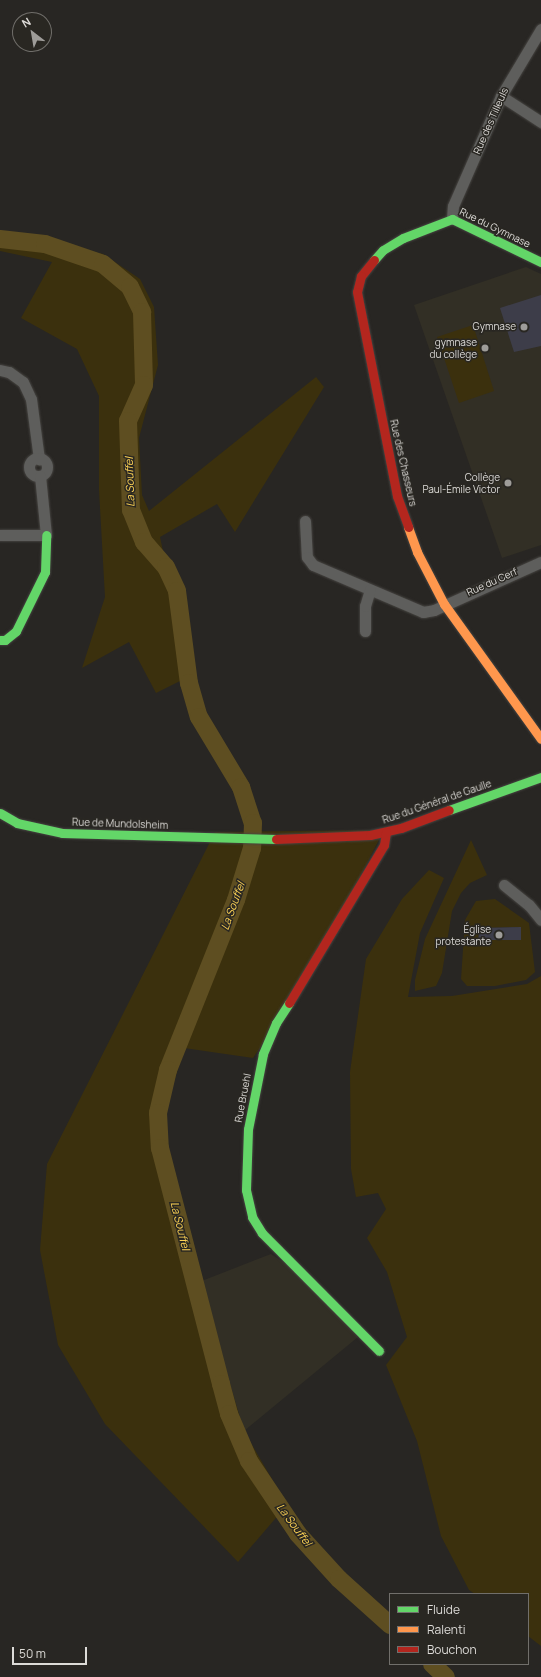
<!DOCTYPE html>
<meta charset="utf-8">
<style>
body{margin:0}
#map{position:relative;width:541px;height:1677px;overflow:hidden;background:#282623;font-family:Manrope,sans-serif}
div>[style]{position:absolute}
.built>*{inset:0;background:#322f25}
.green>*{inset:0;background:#3b300d}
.river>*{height:18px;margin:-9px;padding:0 9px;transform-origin:9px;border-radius:9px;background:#5e4e21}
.building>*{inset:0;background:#3d3d49}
.roads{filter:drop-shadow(0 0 1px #464441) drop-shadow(0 0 1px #464441)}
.street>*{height:11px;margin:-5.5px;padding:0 5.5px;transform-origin:5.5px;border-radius:5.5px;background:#5e5e5c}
.street>.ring{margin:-5.5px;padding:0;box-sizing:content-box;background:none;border:11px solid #5e5e5c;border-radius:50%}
.fast>*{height:9px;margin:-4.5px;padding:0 4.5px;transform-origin:4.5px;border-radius:4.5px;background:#63d668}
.slow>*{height:9px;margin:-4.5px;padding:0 4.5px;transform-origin:4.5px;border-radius:4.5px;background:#ff974d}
.jam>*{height:9px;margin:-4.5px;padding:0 4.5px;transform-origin:4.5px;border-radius:4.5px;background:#b3261e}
.dots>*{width:11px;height:11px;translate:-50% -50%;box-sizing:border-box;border:2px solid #292722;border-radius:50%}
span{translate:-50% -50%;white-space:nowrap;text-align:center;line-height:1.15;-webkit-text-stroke:3px #292722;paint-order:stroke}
.street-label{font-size:10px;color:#dddbd8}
.poi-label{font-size:10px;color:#dddbd8}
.right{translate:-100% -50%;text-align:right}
.water-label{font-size:11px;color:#fdd254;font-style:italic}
.legend{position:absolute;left:389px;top:1593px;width:140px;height:72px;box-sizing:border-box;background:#292722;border:1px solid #716f6b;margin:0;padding:5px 7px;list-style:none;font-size:12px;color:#dddbd8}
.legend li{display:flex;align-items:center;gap:8px;height:20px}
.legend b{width:20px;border:1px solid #716f6b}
.north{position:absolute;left:12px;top:12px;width:40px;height:40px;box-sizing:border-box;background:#292722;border:1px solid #716f6b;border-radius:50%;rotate:329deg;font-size:11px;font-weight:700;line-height:16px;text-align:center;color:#dddbd8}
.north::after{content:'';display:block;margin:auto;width:14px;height:18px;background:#9e9c99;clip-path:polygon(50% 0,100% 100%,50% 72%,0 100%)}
.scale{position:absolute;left:12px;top:1647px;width:75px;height:18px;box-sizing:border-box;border:2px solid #dddbd8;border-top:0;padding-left:5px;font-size:12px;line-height:14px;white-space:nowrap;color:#dddbd8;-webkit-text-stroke:3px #292722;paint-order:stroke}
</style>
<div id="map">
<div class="built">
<i style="clip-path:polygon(526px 267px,541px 274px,541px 545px,502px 558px,414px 305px)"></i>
<i style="clip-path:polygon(271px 1254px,314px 1282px,358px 1337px,244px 1431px,199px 1282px)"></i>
</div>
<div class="green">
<i style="clip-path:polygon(0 232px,8px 232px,103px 254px,140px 279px,154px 307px,158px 365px,139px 438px,142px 495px,149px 511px,316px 377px,324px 387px,235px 532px,217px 504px,160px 537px,179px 625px,184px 679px,156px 693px,129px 642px,82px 668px,105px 597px,99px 490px,99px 396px,77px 349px,21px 318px,52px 262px,0 251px)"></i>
<i style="clip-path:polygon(473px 325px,494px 391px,459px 403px,437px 337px)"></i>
<i style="clip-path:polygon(384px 830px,306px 982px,253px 1058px,184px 1048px,157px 1140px,244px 1431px,287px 1505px,238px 1562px,105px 1424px,58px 1345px,40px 1250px,47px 1164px,215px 832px)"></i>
<i style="clip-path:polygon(471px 840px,487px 875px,470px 883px,461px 893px,452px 911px,442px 973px,436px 986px,415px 991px,415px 980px,425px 939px)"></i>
<i style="clip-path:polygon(429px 870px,444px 878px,420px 933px,408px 997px,452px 996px,527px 984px,541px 976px,541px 1646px,528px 1636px,528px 1594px,475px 1594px,469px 1590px,441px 1536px,417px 1441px,386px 1365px,407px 1337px,387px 1272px,367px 1238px,386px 1209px,378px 1193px,356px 1197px,351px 1169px,350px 1072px,366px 959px,402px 899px)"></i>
<i style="clip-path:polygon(evenodd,495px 899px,529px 923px,535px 972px,526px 980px,495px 986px,467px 986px,461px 979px,465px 920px,476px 901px,495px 899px,520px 927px,521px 940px,478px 939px,480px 928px,520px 927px)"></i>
</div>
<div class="river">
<i style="left:0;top:239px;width:45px;rotate:6.3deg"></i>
<i style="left:45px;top:244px;width:61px;rotate:19deg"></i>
<i style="left:103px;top:264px;width:35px;rotate:40deg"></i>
<i style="left:130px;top:287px;width:28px;rotate:64deg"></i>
<i style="left:142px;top:312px;width:73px;rotate:88.4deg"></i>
<i style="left:144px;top:385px;width:39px;rotate:114deg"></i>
<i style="left:128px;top:421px;width:89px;rotate:88.1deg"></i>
<i style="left:131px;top:510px;width:35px;rotate:68deg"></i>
<i style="left:144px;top:542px;width:33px;rotate:49deg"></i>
<i style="left:166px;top:567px;width:26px;rotate:65deg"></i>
<i style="left:177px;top:591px;width:93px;rotate:82.6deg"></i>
<i style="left:189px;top:683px;width:35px;rotate:74deg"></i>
<i style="left:199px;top:717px;width:82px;rotate:59deg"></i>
<i style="left:241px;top:787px;width:38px;rotate:72deg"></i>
<i style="left:253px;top:823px;width:25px;rotate:92deg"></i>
<i style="left:252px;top:848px;width:54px;rotate:107.1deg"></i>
<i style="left:236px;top:900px;width:183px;rotate:111.8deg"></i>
<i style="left:168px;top:1070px;width:44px;rotate:103.1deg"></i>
<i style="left:158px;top:1113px;width:35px;rotate:87deg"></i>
<i style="left:160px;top:1148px;width:244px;rotate:75.5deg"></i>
<i style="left:221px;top:1384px;width:31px;rotate:75deg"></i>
<i style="left:229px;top:1414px;width:51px;rotate:66.9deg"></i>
<i style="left:249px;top:1461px;width:88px;rotate:56.1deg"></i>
<i style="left:298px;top:1534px;width:61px;rotate:47.7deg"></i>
<i style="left:339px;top:1579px;width:69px;rotate:42deg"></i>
<i style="left:432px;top:1664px;width:19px;rotate:43deg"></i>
</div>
<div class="building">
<i style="clip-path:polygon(541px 295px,541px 346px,514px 352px,500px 308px)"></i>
<i style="clip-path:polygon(521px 927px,521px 940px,478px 940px,480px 928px)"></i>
</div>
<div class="roads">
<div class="street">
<i style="left:501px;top:96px;width:48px;rotate:33deg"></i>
<i style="left:452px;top:219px;width:13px;rotate:-86deg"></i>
<i style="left:453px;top:206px;width:120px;rotate:-66.4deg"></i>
<i style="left:501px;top:96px;width:78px;rotate:-59.2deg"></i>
<i style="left:0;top:370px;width:9px;rotate:13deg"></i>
<i style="left:9px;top:372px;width:17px;rotate:36deg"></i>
<i style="left:23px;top:382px;width:19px;rotate:65deg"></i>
<i style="left:31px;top:399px;width:61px;rotate:82.4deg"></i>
<i class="ring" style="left:29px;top:458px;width:7px;height:7px"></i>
<i style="left:305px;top:521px;width:36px;rotate:87deg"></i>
<i style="left:307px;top:557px;width:10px;rotate:53deg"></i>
<i style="left:313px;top:565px;width:120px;rotate:23.1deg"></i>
<i style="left:423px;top:612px;width:11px;rotate:-10deg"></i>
<i style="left:434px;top:610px;width:117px;rotate:-24.2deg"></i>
<i style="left:0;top:535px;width:46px"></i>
<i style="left:46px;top:535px;width:59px;rotate:-95.8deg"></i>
<i style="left:365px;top:631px;width:25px;rotate:-90deg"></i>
<i style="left:365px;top:606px;width:17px;rotate:-73deg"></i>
<i style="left:504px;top:885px;width:32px;rotate:39deg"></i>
<i style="left:529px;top:905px;width:19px;rotate:51deg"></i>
</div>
<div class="fast">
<i style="left:374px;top:260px;width:13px;rotate:-48deg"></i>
<i style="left:383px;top:250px;width:23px;rotate:-31deg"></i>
<i style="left:403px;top:238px;width:53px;rotate:-21.2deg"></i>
<i style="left:452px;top:219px;width:99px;rotate:25.8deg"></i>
<i style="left:0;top:640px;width:5px"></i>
<i style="left:5px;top:640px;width:14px;rotate:-39deg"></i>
<i style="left:16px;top:631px;width:66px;rotate:-63.8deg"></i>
<i style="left:45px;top:572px;width:37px;rotate:-88deg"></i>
<i style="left:449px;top:810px;width:98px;rotate:-19.7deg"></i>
<i style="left:0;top:813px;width:20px;rotate:30deg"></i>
<i style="left:17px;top:823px;width:46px;rotate:12.5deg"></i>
<i style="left:62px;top:833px;width:214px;rotate:1.6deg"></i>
<i style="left:289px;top:1003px;width:24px;rotate:123deg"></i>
<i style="left:276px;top:1023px;width:34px;rotate:113deg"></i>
<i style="left:263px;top:1054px;width:76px;rotate:101.3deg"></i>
<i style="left:248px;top:1129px;width:61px;rotate:91.9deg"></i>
<i style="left:246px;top:1190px;width:28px;rotate:77deg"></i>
<i style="left:252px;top:1217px;width:19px;rotate:58deg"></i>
<i style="left:262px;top:1233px;width:166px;rotate:45.2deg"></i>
</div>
<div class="slow">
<i style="left:408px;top:527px;width:27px;rotate:70deg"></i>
<i style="left:417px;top:552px;width:59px;rotate:62.6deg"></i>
<i style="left:444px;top:604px;width:166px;rotate:54.3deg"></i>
</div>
<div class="jam">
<i style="left:374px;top:260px;width:21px;rotate:129deg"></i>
<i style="left:361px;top:276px;width:16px;rotate:104deg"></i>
<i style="left:357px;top:292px;width:208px;rotate:78.9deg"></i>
<i style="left:397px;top:496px;width:33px;rotate:70deg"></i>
<i style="left:276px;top:839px;width:94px;rotate:-2.4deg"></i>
<i style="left:370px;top:835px;width:32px;rotate:-13deg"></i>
<i style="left:401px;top:828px;width:51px;rotate:-20.6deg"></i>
<i style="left:289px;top:1003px;width:184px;rotate:-59deg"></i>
<i style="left:384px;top:845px;width:13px;rotate:-81deg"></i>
</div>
</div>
<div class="dots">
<i style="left:524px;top:327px;background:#9e9c99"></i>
<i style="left:485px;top:348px;background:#9e9c99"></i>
<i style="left:508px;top:483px;background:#9e9c99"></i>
<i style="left:499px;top:935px;background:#9e9c99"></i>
</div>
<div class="street-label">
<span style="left:491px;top:121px;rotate:-66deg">Rue des Tilleuls</span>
<span style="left:495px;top:228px;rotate:26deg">Rue du Gymnase</span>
<span style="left:403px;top:463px;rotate:77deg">Rue des Chasseurs</span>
<span style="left:492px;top:582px;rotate:-24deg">Rue du Cerf</span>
<span style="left:437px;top:802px;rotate:-19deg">Rue du Général de Gaulle</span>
<span style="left:120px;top:824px;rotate:2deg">Rue de Mundolsheim</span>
<span style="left:243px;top:1098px;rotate:-79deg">Rue Bruehl</span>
</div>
<div class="poi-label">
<span class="right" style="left:516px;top:327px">Gymnase</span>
<span class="right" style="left:477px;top:348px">gymnase<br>du collège</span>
<span class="right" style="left:500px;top:483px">Collège<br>Paul-Émile Victor</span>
<span class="right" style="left:491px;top:935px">Église<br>protestante</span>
</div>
<div class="water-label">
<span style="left:130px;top:482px;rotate:-92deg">La Souffel</span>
<span style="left:233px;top:906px;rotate:-70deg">La Souffel</span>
<span style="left:180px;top:1226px;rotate:76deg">La Souffel</span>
<span style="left:294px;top:1525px;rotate:53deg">La Souffel</span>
</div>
<ul class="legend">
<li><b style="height:5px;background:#63d668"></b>Fluide</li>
<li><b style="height:5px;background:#ff974d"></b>Ralenti</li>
<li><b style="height:5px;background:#b3261e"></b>Bouchon</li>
</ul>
<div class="north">N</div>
<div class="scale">50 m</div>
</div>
